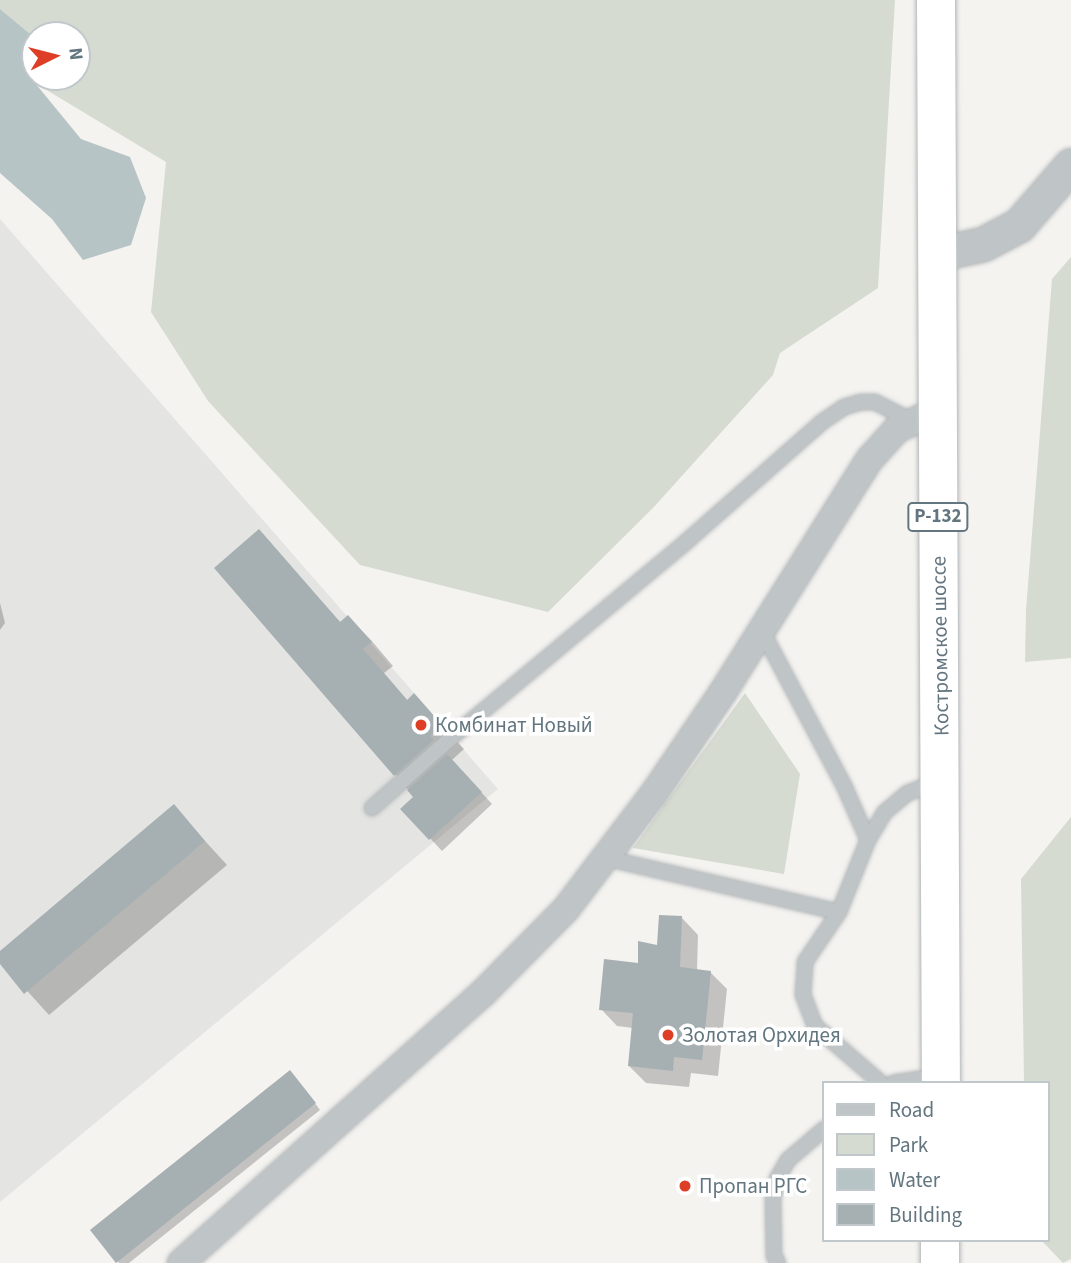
<!DOCTYPE html>
<meta charset="utf-8">
<style>
body{margin:0}
#map{position:relative;width:1071px;height:1263px;overflow:hidden;background:#f4f3f0;font-family:"Source Sans 3",sans-serif}
div>[style]{position:absolute}
.built>*{inset:0;background:#e4e5e3}
.green>*{inset:0;background:#d6dbd1}
.water>*{inset:0;background:#b6c4c6}
.shadow>*{inset:0;background:#0003}
.building>*{inset:0;background:#a6afb2}
.roads{filter:drop-shadow(0 0 2px #b2b6b8) drop-shadow(0 0 2px #b2b6b8)}
.service>*{height:14px;margin:-7px;padding:0 7px;transform-origin:7px;border-radius:7px;background:#bfc4c6}
.minor>*{height:26px;margin:-13px;padding:0 13px;transform-origin:13px;border-radius:13px;background:#bfc4c6}
.tertiary>*{height:33px;margin:-16.5px;padding:0 16.5px;transform-origin:16.5px;border-radius:16.5px;background:#bfc4c6}
.trunk>*{height:38px;margin:-19px;padding:0 19px;transform-origin:19px;border-radius:19px;background:#fff}
.dots>*{width:19px;height:19px;translate:-50% -50%;box-sizing:border-box;border:4px solid #fff;border-radius:50%}
span{translate:-50% -50%;white-space:nowrap;text-align:center;line-height:1.15;-webkit-text-stroke:7px #fff;paint-order:stroke}
.shield-label span{padding:2px 5px;background:#fff;border:2px solid;border-radius:5px;-webkit-text-stroke-width:0}
.shield-label{font-size:19px;color:#637680;font-weight:700}
.street-label{font-size:21px;color:#637680}
.poi-label{font-size:21px;color:#637680}
.left{translate:0 -50%;text-align:left}
.legend{position:absolute;left:822px;top:1081px;width:228px;height:161px;box-sizing:border-box;background:#fff;border:2px solid #c1c8cc;margin:0;padding:9px 12px;list-style:none;font-size:21px;color:#637680}
.legend li{display:flex;align-items:center;gap:14px;height:35px}
.legend b{width:35px;border:2px solid #c1c8cc}
.north{position:absolute;left:21px;top:21px;width:70px;height:70px;box-sizing:border-box;background:#fff;border:2px solid #c1c8cc;border-radius:50%;rotate:84deg;font-size:19px;font-weight:700;line-height:28px;text-align:center;color:#637680}
.north::after{content:'';display:block;margin:auto;width:24px;height:32px;background:#de3e25;clip-path:polygon(50% 0,100% 100%,50% 72%,0 100%)}
</style>
<div id="map">
<div class="built">
<i style="clip-path:polygon(0 219px,498px 789px,0 1202px)"></i>
</div>
<div class="green">
<i style="clip-path:polygon(0 0,895px 0,878px 288px,780px 353px,773px 375px,653px 508px,548px 612px,360px 565px,208px 401px,151px 312px,166px 162px,35px 83px,40px 77px,77px 77px,77px 35px,35px 35px,35px 38px,0 9px)"></i>
<i style="clip-path:polygon(1071px 257px,1071px 658px,1025px 662px,1026px 610px,1052px 279px)"></i>
<i style="clip-path:polygon(745px 693px,800px 774px,784px 874px,633px 848px)"></i>
<i style="clip-path:polygon(1071px 817px,1071px 1259px,1063px 1263px,1041px 1240px,1048px 1240px,1048px 1083px,1024px 1083px,1021px 879px)"></i>
</div>
<div class="water">
<i style="clip-path:polygon(0 9px,35px 38px,35px 77px,40px 77px,35px 83px,81px 139px,130px 157px,146px 198px,131px 245px,83px 260px,52px 219px,0 173px)"></i>
</div>
<div class="shadow">
<i style="clip-path:polygon(259px 532px,341px 623px,348px 617px,371px 640px,393px 666px,384px 673px,408px 701px,414px 696px,464px 749px,452px 760px,492px 804px,442px 851px,403px 809px,415px 798px,395px 774px)"></i>
<i style="clip-path:polygon(0 603px,5px 623px,0 630px)"></i>
<i style="clip-path:polygon(174px 807px,227px 865px,49px 1015px,0 961px,0 954px)"></i>
<i style="clip-path:polygon(682px 918px,698px 935px,697px 971px,710px 972px,727px 989px,718px 1076px,691px 1073px,689px 1087px,646px 1083px,629px 1066px,633px 1028px,617px 1026px,601px 1009px)"></i>
<i style="clip-path:polygon(295px 1077px,320px 1110px,129px 1263px,119px 1263px,92px 1230px)"></i>
</div>
<div class="building">
<i style="clip-path:polygon(259px 529px,340px 622px,348px 615px,372px 642px,363px 649px,407px 700px,414px 693px,442px 725px,430px 736px,434px 740px,394px 776px,214px 568px)"></i>
<i style="clip-path:polygon(447px 754px,482px 792px,429px 840px,400px 809px,413px 797px,407px 790px)"></i>
<i style="clip-path:polygon(174px 804px,205px 841px,24px 994px,0 964px,0 951px)"></i>
<i style="clip-path:polygon(659px 915px,682px 916px,680px 967px,711px 971px,702px 1060px,674px 1057px,673px 1071px,628px 1066px,633px 1013px,599px 1010px,604px 959px,638px 963px,638px 941px,657px 945px)"></i>
<i style="clip-path:polygon(290px 1070px,316px 1103px,116px 1263px,90px 1230px)"></i>
</div>
<div class="roads">
<div class="service">
<i style="left:762px;top:631px;width:178px;rotate:62.1deg"></i>
<i style="left:845px;top:788px;width:57px;rotate:66.1deg"></i>
<i style="left:372px;top:808px;width:107px;rotate:-41.6deg"></i>
<i style="left:452px;top:737px;width:305px;rotate:-39.8deg"></i>
<i style="left:686px;top:542px;width:181px;rotate:-41.4deg"></i>
<i style="left:822px;top:422px;width:27px;rotate:-34deg"></i>
<i style="left:844px;top:407px;width:18px;rotate:-16deg"></i>
<i style="left:861px;top:402px;width:14px"></i>
<i style="left:875px;top:402px;width:42px;rotate:27.2deg"></i>
<i style="left:605px;top:858px;width:240px;rotate:13deg"></i>
<i style="left:881px;top:1083px;width:87px;rotate:-139.2deg"></i>
<i style="left:815px;top:1026px;width:34px;rotate:-111deg"></i>
<i style="left:803px;top:994px;width:32px;rotate:-86deg"></i>
<i style="left:805px;top:962px;width:60px;rotate:-55.8deg"></i>
<i style="left:839px;top:912px;width:78px;rotate:-68.1deg"></i>
<i style="left:868px;top:840px;width:33px;rotate:-59deg"></i>
<i style="left:885px;top:812px;width:30px;rotate:-40deg"></i>
<i style="left:908px;top:793px;width:31px;rotate:-22deg"></i>
<i style="left:893px;top:1083px;width:47px;rotate:-8.7deg"></i>
<i style="left:778px;top:1263px;width:8px;rotate:-120deg"></i>
<i style="left:774px;top:1256px;width:58px;rotate:-91deg"></i>
<i style="left:773px;top:1198px;width:19px;rotate:-78deg"></i>
<i style="left:777px;top:1179px;width:22px;rotate:-60deg"></i>
<i style="left:788px;top:1160px;width:48px;rotate:-40.7deg"></i>
</div>
<div class="minor">
<i style="left:181px;top:1263px;width:405px;rotate:-41.8deg"></i>
<i style="left:483px;top:993px;width:118px;rotate:-45.3deg"></i>
<i style="left:566px;top:909px;width:143px;rotate:-52.7deg"></i>
<i style="left:653px;top:795px;width:125px;rotate:-55.8deg"></i>
<i style="left:723px;top:692px;width:275px;rotate:-57.8deg"></i>
<i style="left:870px;top:459px;width:40px;rotate:-48deg"></i>
<i style="left:897px;top:429px;width:44px;rotate:-24.2deg"></i>
</div>
<div class="tertiary">
<i style="left:936px;top:254px;width:48px;rotate:-12deg"></i>
<i style="left:983px;top:244px;width:41px;rotate:-27.8deg"></i>
<i style="left:1019px;top:225px;width:79px;rotate:-49.1deg"></i>
</div>
<div class="trunk">
<i style="left:936px;top:0;width:1083px;rotate:89.74deg"></i>
<i style="left:940px;top:1263px;width:23px;rotate:-90deg"></i>
</div>
</div>
<div class="dots">
<i style="left:421px;top:725px;background:#de3e25"></i>
<i style="left:668px;top:1035px;background:#de3e25"></i>
<i style="left:685px;top:1186px;background:#de3e25"></i>
</div>
<div class="shield-label">
<span style="left:938px;top:517px">Р-132</span>
</div>
<div class="street-label">
<span style="left:940px;top:646px;rotate:-91deg">Костромское шоссе</span>
</div>
<div class="poi-label">
<span class="left" style="left:435px;top:725px">Комбинат Новый</span>
<span class="left" style="left:682px;top:1035px">Золотая Орхидея</span>
<span class="left" style="left:699px;top:1186px">Пропан РГС</span>
</div>
<ul class="legend">
<li><b style="height:9px;background:#bfc4c6"></b>Road</li>
<li><b style="height:19px;background:#d6dbd1"></b>Park</li>
<li><b style="height:19px;background:#b6c4c6"></b>Water</li>
<li><b style="height:19px;background:#a6afb2"></b>Building</li>
</ul>
<div class="north">N</div>
</div>
